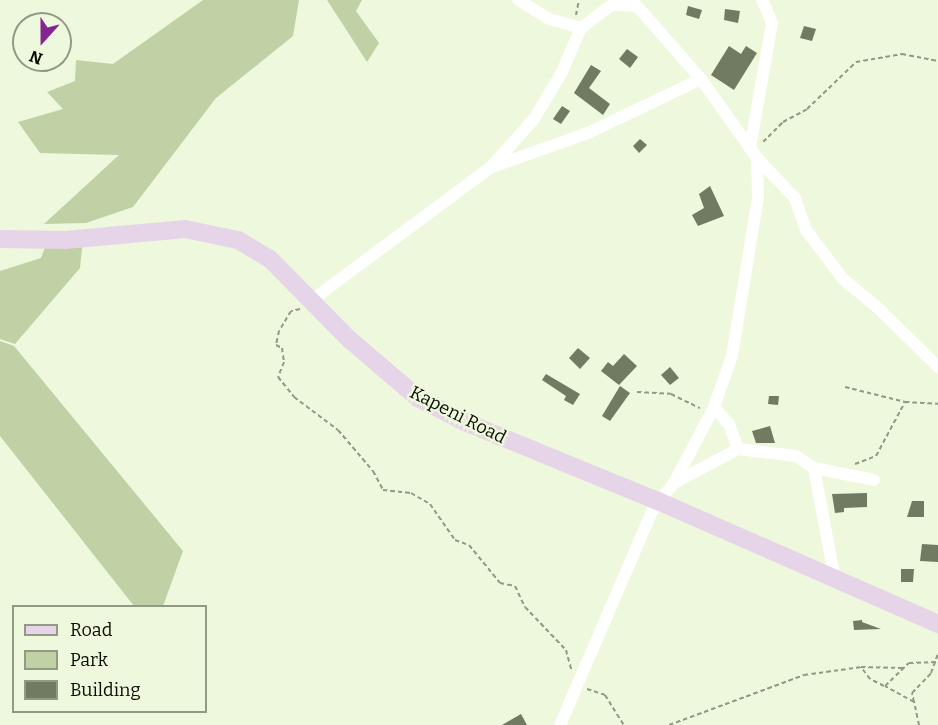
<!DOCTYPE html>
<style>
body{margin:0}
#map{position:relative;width:938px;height:725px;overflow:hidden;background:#eef8dc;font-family:Bitter,serif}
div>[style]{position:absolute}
.green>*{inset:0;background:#c0d1a5}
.building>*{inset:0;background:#717b62}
.path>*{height:2px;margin-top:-1px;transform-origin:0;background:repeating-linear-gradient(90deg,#919985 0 4.5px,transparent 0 7.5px)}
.minor>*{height:12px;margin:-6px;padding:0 6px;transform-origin:6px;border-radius:6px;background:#fff}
.secondary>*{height:18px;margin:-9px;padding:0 9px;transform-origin:9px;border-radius:9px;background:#e6d4e8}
span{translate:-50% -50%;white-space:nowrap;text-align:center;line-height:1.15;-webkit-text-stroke:4.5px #eef8dc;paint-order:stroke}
.street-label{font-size:18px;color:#090d05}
.legend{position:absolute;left:12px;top:605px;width:195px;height:108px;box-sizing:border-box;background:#eef8dc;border:2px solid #929a86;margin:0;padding:8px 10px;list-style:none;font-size:18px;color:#090d05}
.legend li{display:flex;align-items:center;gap:12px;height:30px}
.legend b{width:30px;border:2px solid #929a86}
.north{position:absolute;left:12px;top:12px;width:60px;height:60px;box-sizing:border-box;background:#eef8dc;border:2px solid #929a86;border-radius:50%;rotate:201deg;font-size:16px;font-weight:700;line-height:24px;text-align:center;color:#090d05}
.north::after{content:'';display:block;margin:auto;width:21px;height:27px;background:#832490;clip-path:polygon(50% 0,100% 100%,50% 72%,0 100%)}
</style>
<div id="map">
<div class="green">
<i style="clip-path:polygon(203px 0,299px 0,293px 36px,216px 98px,133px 207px,86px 223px,44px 224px,119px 155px,40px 153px,18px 122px,63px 109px,47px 92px,75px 81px,76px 60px,113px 64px)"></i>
<i style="clip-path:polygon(327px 0,362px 0,356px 11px,379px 43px,367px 62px)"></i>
<i style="clip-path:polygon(49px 237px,83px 238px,80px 268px,15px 344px,0 339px,0 271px,41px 258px)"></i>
<i style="clip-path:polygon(0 341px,14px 346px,183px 551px,163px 606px,134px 606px,0 436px)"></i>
</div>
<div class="building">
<i style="clip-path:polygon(688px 6px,702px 10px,699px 19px,686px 15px)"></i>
<i style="clip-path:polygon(725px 9px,740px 11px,738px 23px,724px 20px)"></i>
<i style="clip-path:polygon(804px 26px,816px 29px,812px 41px,800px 38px)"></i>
<i style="clip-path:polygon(729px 46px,741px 54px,746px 46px,757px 53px,734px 90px,711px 75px)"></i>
<i style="clip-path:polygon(627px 49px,638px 57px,630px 68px,619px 59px)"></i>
<i style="clip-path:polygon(591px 65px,601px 71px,589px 88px,610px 104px,603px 115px,574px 93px)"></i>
<i style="clip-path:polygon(562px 106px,570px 111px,561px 124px,553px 119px)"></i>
<i style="clip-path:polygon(640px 139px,647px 145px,639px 153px,633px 146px)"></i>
<i style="clip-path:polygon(710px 186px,724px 216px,698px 226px,692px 215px,704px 208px,699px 194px)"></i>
<i style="clip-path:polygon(578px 348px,590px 358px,580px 369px,569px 358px)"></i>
<i style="clip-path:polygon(624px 354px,637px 366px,619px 385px,601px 371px,608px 362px,613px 366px)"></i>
<i style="clip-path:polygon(670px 367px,679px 378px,670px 385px,661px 375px)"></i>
<i style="clip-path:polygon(546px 374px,580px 394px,573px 405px,564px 400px,566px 396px,542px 380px)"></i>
<i style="clip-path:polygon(620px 386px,630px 393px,610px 421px,602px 416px)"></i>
<i style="clip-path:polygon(769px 396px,779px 396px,778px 405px,768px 404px)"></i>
<i style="clip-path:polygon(770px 426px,775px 443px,756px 443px,752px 431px)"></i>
<i style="clip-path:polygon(867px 493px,867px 507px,844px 508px,844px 512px,835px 513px,832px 494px)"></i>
<i style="clip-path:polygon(912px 501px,924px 501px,924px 517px,907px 517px)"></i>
<i style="clip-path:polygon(922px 544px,938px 545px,938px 562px,920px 561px)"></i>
<i style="clip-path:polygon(901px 569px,914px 569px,913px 582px,901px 582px)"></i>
<i style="clip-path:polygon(862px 620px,862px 622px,881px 629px,854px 630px,853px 621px)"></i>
<i style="clip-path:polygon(521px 714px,527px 725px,502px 725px)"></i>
</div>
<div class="path">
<i style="left:576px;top:15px;width:15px;rotate:-79deg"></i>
<i style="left:763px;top:142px;width:28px;rotate:-45deg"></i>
<i style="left:783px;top:122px;width:27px;rotate:-28deg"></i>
<i style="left:807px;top:109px;width:68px;rotate:-43.8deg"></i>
<i style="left:856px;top:62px;width:47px;rotate:-9.9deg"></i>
<i style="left:902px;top:54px;width:37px;rotate:11deg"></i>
<i style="left:300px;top:309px;width:9px;rotate:167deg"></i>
<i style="left:291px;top:311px;width:23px;rotate:121deg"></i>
<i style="left:279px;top:331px;width:14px;rotate:102deg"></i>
<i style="left:276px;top:345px;width:7px;rotate:27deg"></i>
<i style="left:282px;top:348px;width:14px;rotate:82deg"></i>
<i style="left:284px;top:362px;width:16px;rotate:112deg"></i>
<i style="left:278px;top:377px;width:26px;rotate:51deg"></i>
<i style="left:294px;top:397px;width:55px;rotate:36.9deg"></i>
<i style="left:338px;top:430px;width:54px;rotate:49.5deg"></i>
<i style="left:373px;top:471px;width:21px;rotate:62deg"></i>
<i style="left:383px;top:490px;width:28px;rotate:6deg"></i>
<i style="left:411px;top:493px;width:22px;rotate:30deg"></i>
<i style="left:430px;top:504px;width:44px;rotate:55.2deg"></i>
<i style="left:455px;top:540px;width:15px;rotate:20deg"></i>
<i style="left:469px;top:545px;width:49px;rotate:50.8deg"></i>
<i style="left:500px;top:583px;width:15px;rotate:11deg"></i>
<i style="left:515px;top:586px;width:23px;rotate:65deg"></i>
<i style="left:525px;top:607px;width:59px;rotate:46.4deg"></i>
<i style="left:566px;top:650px;width:20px;rotate:75deg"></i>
<i style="left:845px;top:387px;width:62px;rotate:14deg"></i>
<i style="left:637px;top:392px;width:34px;rotate:3deg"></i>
<i style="left:671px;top:394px;width:32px;rotate:26deg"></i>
<i style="left:855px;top:464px;width:22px;rotate:-21deg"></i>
<i style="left:876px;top:456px;width:61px;rotate:-61.8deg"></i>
<i style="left:905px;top:402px;width:33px;rotate:3deg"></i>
<i style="left:884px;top:686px;width:16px;rotate:-153deg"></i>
<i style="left:870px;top:679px;width:15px;rotate:-127deg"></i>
<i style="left:861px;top:667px;width:43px;rotate:1.3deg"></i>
<i style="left:587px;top:689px;width:19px;rotate:18deg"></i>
<i style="left:605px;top:695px;width:36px;rotate:58deg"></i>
<i style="left:914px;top:702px;width:9px;rotate:-103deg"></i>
<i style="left:912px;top:693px;width:28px;rotate:-46deg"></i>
<i style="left:931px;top:673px;width:20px;rotate:-70deg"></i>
<i style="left:669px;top:725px;width:144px;rotate:-20.3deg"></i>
<i style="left:804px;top:675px;width:58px;rotate:-8deg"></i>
<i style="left:919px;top:725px;width:24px;rotate:-102deg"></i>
<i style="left:914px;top:702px;width:33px;rotate:-151deg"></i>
<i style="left:885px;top:686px;width:33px;rotate:-44deg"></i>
<i style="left:909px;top:663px;width:29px;rotate:-2deg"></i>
</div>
<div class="minor">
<i style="left:581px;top:28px;width:39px;rotate:-37deg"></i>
<i style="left:612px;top:5px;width:25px;rotate:2deg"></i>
<i style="left:637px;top:6px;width:97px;rotate:48.8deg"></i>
<i style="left:757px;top:158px;width:55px;rotate:46.5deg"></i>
<i style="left:795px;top:198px;width:34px;rotate:71deg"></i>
<i style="left:806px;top:230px;width:61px;rotate:52.9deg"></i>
<i style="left:843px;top:279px;width:44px;rotate:39.5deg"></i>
<i style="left:877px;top:307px;width:86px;rotate:44.5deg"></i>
<i style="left:492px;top:167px;width:102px;rotate:-19.5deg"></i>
<i style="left:588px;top:133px;width:125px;rotate:-25.5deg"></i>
<i style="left:701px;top:79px;width:85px;rotate:54.6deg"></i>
<i style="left:312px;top:300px;width:222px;rotate:-36.6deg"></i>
<i style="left:490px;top:168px;width:66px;rotate:-48.1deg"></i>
<i style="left:534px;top:119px;width:55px;rotate:-59.2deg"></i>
<i style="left:562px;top:72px;width:48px;rotate:-66.6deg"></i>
<i style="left:581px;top:28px;width:33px;rotate:-164deg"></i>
<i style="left:549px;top:19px;width:36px;rotate:-148deg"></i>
<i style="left:714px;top:407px;width:23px;rotate:49deg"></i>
<i style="left:729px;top:424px;width:27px;rotate:70deg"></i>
<i style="left:814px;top:468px;width:114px;rotate:79.4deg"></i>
<i style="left:674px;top:483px;width:72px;rotate:-28deg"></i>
<i style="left:738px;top:449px;width:58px;rotate:6.9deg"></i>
<i style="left:796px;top:456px;width:22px;rotate:34deg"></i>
<i style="left:814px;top:468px;width:61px;rotate:11.3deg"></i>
<i style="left:560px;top:725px;width:233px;rotate:-66.7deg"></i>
<i style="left:652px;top:511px;width:36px;rotate:-52deg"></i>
<i style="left:674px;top:483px;width:86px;rotate:-62.2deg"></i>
<i style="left:714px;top:407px;width:54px;rotate:-70.6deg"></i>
<i style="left:732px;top:356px;width:160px;rotate:-80.7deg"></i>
<i style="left:758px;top:198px;width:40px;rotate:-91.4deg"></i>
<i style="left:757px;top:158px;width:12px;rotate:-125deg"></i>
<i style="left:750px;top:148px;width:127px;rotate:-80deg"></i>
<i style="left:772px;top:23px;width:25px;rotate:-113deg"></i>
</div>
<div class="secondary">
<i style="left:0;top:239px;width:65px;rotate:0.9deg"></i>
<i style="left:65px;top:240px;width:121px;rotate:-5.2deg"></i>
<i style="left:185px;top:229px;width:54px;rotate:11.7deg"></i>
<i style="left:238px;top:240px;width:37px;rotate:31deg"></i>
<i style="left:270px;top:259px;width:112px;rotate:45.4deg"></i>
<i style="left:349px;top:339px;width:91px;rotate:40.5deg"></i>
<i style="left:418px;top:398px;width:53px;rotate:27.1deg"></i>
<i style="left:465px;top:422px;width:209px;rotate:22.3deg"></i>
<i style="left:658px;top:501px;width:306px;rotate:23.7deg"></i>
</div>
<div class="street-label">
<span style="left:458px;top:415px;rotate:27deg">Kapeni Road</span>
</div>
<ul class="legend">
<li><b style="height:8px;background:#e6d4e8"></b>Road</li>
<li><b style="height:16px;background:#c0d1a5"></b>Park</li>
<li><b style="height:16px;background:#717b62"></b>Building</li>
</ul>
<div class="north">N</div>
</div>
